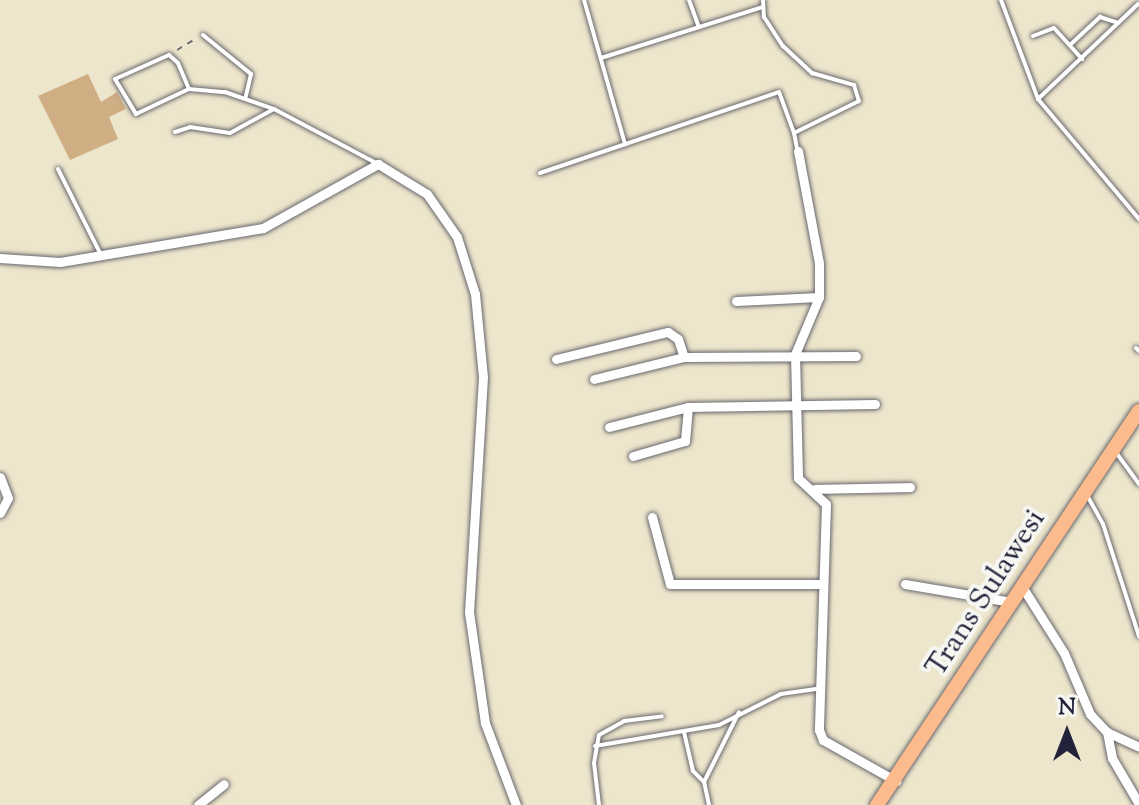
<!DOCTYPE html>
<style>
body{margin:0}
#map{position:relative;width:1139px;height:805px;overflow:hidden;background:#ede6cc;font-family:"Sorts Mill Goudy",serif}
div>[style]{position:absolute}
.building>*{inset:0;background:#d0ae84}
.path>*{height:2px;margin-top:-1px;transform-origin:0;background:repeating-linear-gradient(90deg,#69676e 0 6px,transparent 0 12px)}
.roads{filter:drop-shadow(0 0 2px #69676e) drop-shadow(0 0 2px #69676e)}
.service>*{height:4px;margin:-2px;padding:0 2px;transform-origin:2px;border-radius:2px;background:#fff}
.minor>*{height:9px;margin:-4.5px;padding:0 4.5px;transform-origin:4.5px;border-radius:4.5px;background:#fff}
.trunk>*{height:14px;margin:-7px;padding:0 7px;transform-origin:7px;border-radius:7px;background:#fbbb8c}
span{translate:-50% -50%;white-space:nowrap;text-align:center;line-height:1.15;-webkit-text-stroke:8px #f6f6f2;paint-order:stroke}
.street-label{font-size:30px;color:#22223b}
.north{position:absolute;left:1027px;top:693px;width:80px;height:80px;-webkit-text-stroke:6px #f6f6f2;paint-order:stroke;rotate:0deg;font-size:22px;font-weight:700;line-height:32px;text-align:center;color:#22223b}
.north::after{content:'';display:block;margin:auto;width:28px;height:36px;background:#22223b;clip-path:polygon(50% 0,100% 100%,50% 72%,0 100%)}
</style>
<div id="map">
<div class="building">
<i style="clip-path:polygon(88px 74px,101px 102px,117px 92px,126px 109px,109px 117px,118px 139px,70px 160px,38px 96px)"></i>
</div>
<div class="path">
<i style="left:177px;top:50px;width:21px;rotate:-31deg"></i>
</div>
<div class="roads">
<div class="service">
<i style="left:584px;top:0;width:150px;rotate:74.1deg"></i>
<i style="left:689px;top:0;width:29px;rotate:70deg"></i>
<i style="left:763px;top:0;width:17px;rotate:87deg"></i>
<i style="left:764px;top:17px;width:35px;rotate:57deg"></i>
<i style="left:783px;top:46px;width:40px;rotate:43deg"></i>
<i style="left:812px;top:73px;width:44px;rotate:15.9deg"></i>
<i style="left:854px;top:85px;width:17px;rotate:73deg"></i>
<i style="left:859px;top:101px;width:72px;rotate:153.8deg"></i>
<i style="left:794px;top:133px;width:16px;rotate:79deg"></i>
<i style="left:1001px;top:0;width:106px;rotate:69.5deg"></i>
<i style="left:1038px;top:99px;width:157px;rotate:49.9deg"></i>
<i style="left:203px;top:35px;width:62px;rotate:39.1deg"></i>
<i style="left:251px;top:74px;width:23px;rotate:103deg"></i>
<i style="left:1033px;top:36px;width:22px;rotate:-21deg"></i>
<i style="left:1054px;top:28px;width:42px;rotate:47.9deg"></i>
<i style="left:1071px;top:44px;width:40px;rotate:-43deg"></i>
<i style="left:1100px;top:17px;width:19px;rotate:18deg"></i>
<i style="left:601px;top:58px;width:170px;rotate:-17.5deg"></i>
<i style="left:189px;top:89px;width:28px;rotate:-113deg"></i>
<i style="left:178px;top:63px;width:12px;rotate:-138deg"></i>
<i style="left:169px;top:55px;width:59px;rotate:156deg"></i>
<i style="left:115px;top:79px;width:41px;rotate:59deg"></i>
<i style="left:136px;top:114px;width:59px;rotate:-25.3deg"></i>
<i style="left:189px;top:89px;width:36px;rotate:5deg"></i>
<i style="left:225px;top:92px;width:52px;rotate:19.1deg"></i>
<i style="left:274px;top:109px;width:115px;rotate:27.9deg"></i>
<i style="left:1038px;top:99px;width:138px;rotate:-43.5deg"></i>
<i style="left:175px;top:132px;width:16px;rotate:-18deg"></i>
<i style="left:190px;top:127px;width:40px;rotate:8.5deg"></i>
<i style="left:230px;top:133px;width:50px;rotate:-28.6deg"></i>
<i style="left:58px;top:169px;width:94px;rotate:63.4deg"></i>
<i style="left:540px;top:173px;width:252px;rotate:-18.7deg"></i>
<i style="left:779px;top:92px;width:44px;rotate:69.9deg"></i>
<i style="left:1136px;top:348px;width:4px;rotate:45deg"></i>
<i style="left:1115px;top:451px;width:41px;rotate:54deg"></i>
<i style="left:1088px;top:497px;width:31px;rotate:61deg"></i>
<i style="left:1103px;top:524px;width:118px;rotate:72.2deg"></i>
<i style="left:684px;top:732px;width:40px;rotate:77deg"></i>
<i style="left:693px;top:771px;width:16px;rotate:45deg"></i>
<i style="left:595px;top:746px;width:126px;rotate:-9.6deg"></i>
<i style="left:719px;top:725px;width:69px;rotate:-26.6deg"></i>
<i style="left:781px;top:694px;width:37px;rotate:-8deg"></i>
<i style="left:599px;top:805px;width:42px;rotate:-96.8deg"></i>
<i style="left:594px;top:763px;width:28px;rotate:-80deg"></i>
<i style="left:599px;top:735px;width:29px;rotate:-29deg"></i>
<i style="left:624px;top:721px;width:38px;rotate:-7deg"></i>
<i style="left:709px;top:805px;width:24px;rotate:-102deg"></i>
<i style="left:704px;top:782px;width:78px;rotate:-63.4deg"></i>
</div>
<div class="minor">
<i style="left:798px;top:151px;width:114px;rotate:79.4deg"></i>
<i style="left:819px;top:263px;width:34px;rotate:90deg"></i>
<i style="left:819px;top:297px;width:62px;rotate:112.8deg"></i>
<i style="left:795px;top:354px;width:124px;rotate:88.6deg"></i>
<i style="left:798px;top:478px;width:38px;rotate:43deg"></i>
<i style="left:826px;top:504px;width:226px;rotate:91.8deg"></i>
<i style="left:819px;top:730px;width:11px;rotate:68deg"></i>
<i style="left:823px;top:740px;width:84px;rotate:29.3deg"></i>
<i style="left:0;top:258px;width:60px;rotate:3.8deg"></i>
<i style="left:60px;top:262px;width:206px;rotate:-9.5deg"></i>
<i style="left:263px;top:228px;width:132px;rotate:-29.1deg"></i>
<i style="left:378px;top:164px;width:57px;rotate:31.5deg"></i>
<i style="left:427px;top:194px;width:52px;rotate:55.1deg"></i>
<i style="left:457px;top:237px;width:60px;rotate:72.5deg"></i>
<i style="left:475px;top:294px;width:83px;rotate:84.5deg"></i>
<i style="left:483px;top:377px;width:235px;rotate:93.4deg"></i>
<i style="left:469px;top:612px;width:112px;rotate:81.8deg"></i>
<i style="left:485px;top:723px;width:88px;rotate:69.3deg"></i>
<i style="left:736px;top:301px;width:83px;rotate:-2.8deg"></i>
<i style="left:556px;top:359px;width:115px;rotate:-13.6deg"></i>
<i style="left:668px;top:332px;width:12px;rotate:35deg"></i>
<i style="left:678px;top:339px;width:19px;rotate:72deg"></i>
<i style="left:594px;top:379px;width:93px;rotate:-13.7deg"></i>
<i style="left:684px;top:357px;width:172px;rotate:-0.3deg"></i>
<i style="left:609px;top:427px;width:81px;rotate:-14.2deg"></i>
<i style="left:688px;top:407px;width:187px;rotate:-0.9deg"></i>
<i style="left:633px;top:456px;width:54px;rotate:-16.1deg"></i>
<i style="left:685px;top:441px;width:34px;rotate:-85deg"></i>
<i style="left:0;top:477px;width:22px;rotate:69deg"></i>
<i style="left:8px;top:498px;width:17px;rotate:118deg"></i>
<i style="left:815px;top:489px;width:95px;rotate:-1.2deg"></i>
<i style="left:652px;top:517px;width:69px;rotate:75deg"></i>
<i style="left:670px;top:584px;width:152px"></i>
<i style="left:905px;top:584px;width:108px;rotate:9.6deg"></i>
<i style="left:1021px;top:585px;width:80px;rotate:57.7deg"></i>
<i style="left:1064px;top:653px;width:66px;rotate:66.9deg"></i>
<i style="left:1090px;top:714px;width:25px;rotate:47deg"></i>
<i style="left:1107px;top:732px;width:35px;rotate:25deg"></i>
<i style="left:1107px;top:732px;width:26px;rotate:79deg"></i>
<i style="left:1112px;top:758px;width:53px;rotate:59.6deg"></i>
<i style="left:198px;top:805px;width:33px;rotate:-39deg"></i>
</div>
<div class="trunk">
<i style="left:877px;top:805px;width:473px;rotate:-56.4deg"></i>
</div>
</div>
<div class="street-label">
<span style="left:987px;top:594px;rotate:-57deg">Trans Sulawesi</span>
</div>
<div class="north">N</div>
</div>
